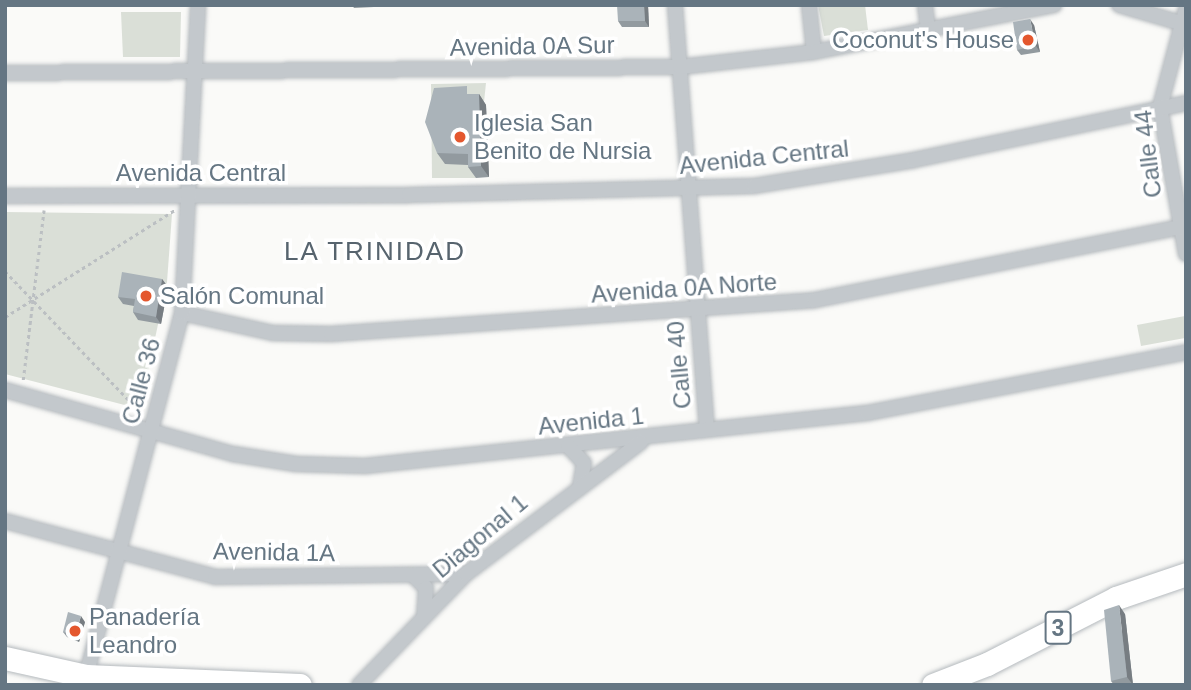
<!DOCTYPE html>
<meta charset="utf-8">
<style>
body{margin:0}
#map{position:relative;width:1191px;height:690px;overflow:hidden;background:#fafaf8;font-family:Helvetica,sans-serif}
div>[style]{position:absolute}
.green>*{inset:0;background:#dadfd7}
.path>*{height:2.5px;margin-top:-1.25px;transform-origin:0;background:repeating-linear-gradient(90deg,#bbbfc2 0 3.5px,transparent 0 7px)}
.roads{filter:drop-shadow(0 0 2px #b5babe) drop-shadow(0 0 2px #b5babe)}
.minor>*{height:14px;margin:-7px;padding:0 7px;transform-origin:7px;border-radius:7px;background:#c3c8cc}
.primary>*{height:23px;margin:-11.5px;padding:0 11.5px;transform-origin:11.5px;border-radius:11.5px;background:#fff}
.wall>*{inset:0;background:#929a9f}
.shaded-wall>*{inset:0;background:#777d82}
.building>*{inset:0;background:#aab3b9}
.dots>*{width:19px;height:19px;translate:-50% -50%;box-sizing:border-box;border:4px solid #fff;border-radius:50%}
span{translate:-50% -50%;white-space:nowrap;text-align:center;line-height:1.15;-webkit-text-stroke:7px #fff;paint-order:stroke}
.shield-label span{padding:2px 5px;background:#fff;border:2px solid;border-radius:5px;-webkit-text-stroke-width:0}
.shield-label{font-size:23px;color:#657683;font-weight:700}
.poi-label{font-size:24px;color:#657683}
.right{translate:-100% -50%;text-align:right}
.left{translate:0 -50%;text-align:left}
.street-label{font-size:24px;color:#657683}
.neighbourhood-label{font-size:26px;color:#57646e;letter-spacing:2px}
.frame{position:absolute;inset:0;border:7px solid #657683;pointer-events:none}
</style>
<div id="map">
<div class="green">
<i style="clip-path:polygon(818px 5px,865px 5px,868px 30px,824px 36px)"></i>
<i style="clip-path:polygon(121px 12px,181px 12px,180px 57px,123px 57px)"></i>
<i style="clip-path:polygon(486px 83px,476px 178px,432px 178px,431px 84px)"></i>
<i style="clip-path:polygon(5px 212px,172px 214px,167px 282px,140px 409px,5px 374px)"></i>
<i style="clip-path:polygon(1185px 316px,1185px 338px,1141px 346px,1137px 325px)"></i>
</div>
<div class="path">
<i style="left:5px;top:271px;width:199px;rotate:46.2deg"></i>
<i style="left:5px;top:317px;width:201px;rotate:-32.2deg"></i>
<i style="left:23px;top:380px;width:171px;rotate:-83deg"></i>
</div>
<div class="roads">
<div class="minor">
<i style="left:675px;top:5px;width:424px;rotate:85.7deg"></i>
<i style="left:809px;top:5px;width:47px;rotate:83.9deg"></i>
<i style="left:925px;top:5px;width:26px;rotate:83deg"></i>
<i style="left:1119px;top:5px;width:64px;rotate:16.4deg"></i>
<i style="left:1186px;top:9px;width:101px;rotate:104.9deg"></i>
<i style="left:1160px;top:107px;width:149px;rotate:80deg"></i>
<i style="left:5px;top:73px;width:675px;rotate:-0.51deg"></i>
<i style="left:680px;top:67px;width:135px;rotate:-6.4deg"></i>
<i style="left:814px;top:52px;width:245px;rotate:-11.1deg"></i>
<i style="left:5px;top:196px;width:404px;rotate:-0.1deg"></i>
<i style="left:409px;top:195px;width:345px;rotate:-1.5deg"></i>
<i style="left:754px;top:186px;width:162px;rotate:-9.2deg"></i>
<i style="left:914px;top:160px;width:278px;rotate:-11.8deg"></i>
<i style="left:182px;top:313px;width:93px;rotate:12.4deg"></i>
<i style="left:273px;top:333px;width:58px;rotate:1deg"></i>
<i style="left:331px;top:334px;width:485px;rotate:-4deg"></i>
<i style="left:815px;top:300px;width:378px;rotate:-11.3deg"></i>
<i style="left:5px;top:390px;width:237px;rotate:15.7deg"></i>
<i style="left:233px;top:454px;width:64px;rotate:9deg"></i>
<i style="left:296px;top:464px;width:69px;rotate:1.7deg"></i>
<i style="left:365px;top:466px;width:505px;rotate:-6.03deg"></i>
<i style="left:867px;top:413px;width:325px;rotate:-10.8deg"></i>
<i style="left:568px;top:446px;width:23px;rotate:47deg"></i>
<i style="left:584px;top:463px;width:22px;rotate:100deg"></i>
<i style="left:5px;top:521px;width:217px;rotate:14.9deg"></i>
<i style="left:215px;top:577px;width:251px;rotate:-0.7deg"></i>
<i style="left:413px;top:575px;width:18px;rotate:45deg"></i>
<i style="left:426px;top:588px;width:27px;rotate:94deg"></i>
<i style="left:86px;top:676px;width:375px;rotate:-75.2deg"></i>
<i style="left:182px;top:313px;width:308px;rotate:-87deg"></i>
<i style="left:359px;top:685px;width:154px;rotate:-46.1deg"></i>
<i style="left:466px;top:574px;width:219px;rotate:-37deg"></i>
</div>
<div class="primary">
<i style="left:5px;top:658px;width:83px;rotate:12.5deg"></i>
<i style="left:86px;top:676px;width:214px;rotate:2.4deg"></i>
<i style="left:933px;top:685px;width:58px;rotate:-21.3deg"></i>
<i style="left:987px;top:664px;width:145px;rotate:-27.1deg"></i>
<i style="left:1116px;top:598px;width:74px;rotate:-18.9deg"></i>
</div>
</div>
<div class="wall">
<i style="clip-path:polygon(352px 5px,374px 5px,374px 7px,354px 8px)"></i>
<i style="clip-path:polygon(648px 5px,649px 27px,622px 27px,618px 21px)"></i>
<i style="clip-path:polygon(1034px 25px,1040px 52px,1021px 55px,1017px 50px)"></i>
<i style="clip-path:polygon(472px 94px,479px 94px,486px 105px,489px 177px,476px 178px,468px 167px,468px 165px,445px 164px,437px 153px)"></i>
<i style="clip-path:polygon(162px 279px,168px 287px,161px 324px,138px 320px,133px 312px,134px 306px,123px 304px,118px 297px)"></i>
<i style="clip-path:polygon(1125px 614px,1133px 685px,1114px 685px,1111px 681px)"></i>
<i style="clip-path:polygon(85px 622px,79px 642px,67px 637px,63px 632px)"></i>
</div>
<div class="shaded-wall">
<i style="clip-path:polygon(644px 5px,648px 5px,649px 27px,645px 21px)"></i>
<i style="clip-path:polygon(1030px 19px,1034px 25px,1040px 52px,1036px 46px)"></i>
<i style="clip-path:polygon(479px 94px,486px 105px,489px 177px,481px 166px)"></i>
<i style="clip-path:polygon(162px 279px,168px 287px,161px 324px,156px 317px)"></i>
<i style="clip-path:polygon(1119px 605px,1125px 614px,1133px 685px,1127px 677px)"></i>
<i style="clip-path:polygon(81px 616px,85px 622px,79px 642px,75px 636px)"></i>
</div>
<div class="building">
<i style="clip-path:polygon(617px 5px,644px 5px,645px 21px,618px 21px)"></i>
<i style="clip-path:polygon(1030px 19px,1036px 46px,1017px 50px,1013px 22px)"></i>
<i style="clip-path:polygon(467px 86px,467px 94px,479px 94px,481px 166px,468px 167px,468px 154px,437px 153px,425px 122px,434px 88px)"></i>
<i style="clip-path:polygon(122px 272px,162px 279px,156px 317px,133px 312px,135px 299px,118px 297px)"></i>
<i style="clip-path:polygon(1119px 605px,1127px 677px,1111px 681px,1104px 610px)"></i>
<i style="clip-path:polygon(68px 612px,81px 616px,75px 636px,63px 632px)"></i>
</div>
<div class="dots">
<i style="left:1028px;top:40px;background:#e4572e"></i>
<i style="left:460px;top:137px;background:#e4572e"></i>
<i style="left:146px;top:296px;background:#e4572e"></i>
<i style="left:75px;top:631px;background:#e4572e"></i>
</div>
<div class="shield-label">
<span style="left:1058px;top:628px">3</span>
</div>
<div class="poi-label">
<span class="right" style="left:1014px;top:40px">Coconut's House</span>
<span class="left" style="left:474px;top:137px">Iglesia San<br>Benito de Nursia</span>
<span class="left" style="left:160px;top:296px">Salón Comunal</span>
<span class="left" style="left:89px;top:631px">Panadería<br>Leandro</span>
</div>
<div class="street-label">
<span style="left:532px;top:46px;rotate:-1deg">Avenida 0A Sur</span>
<span style="left:1148px;top:154px;rotate:-97deg">Calle 44</span>
<span style="left:764px;top:157px;rotate:-6deg">Avenida Central</span>
<span style="left:201px;top:173px">Avenida Central</span>
<span style="left:684px;top:288px;rotate:-4deg">Avenida 0A Norte</span>
<span style="left:679px;top:365px;rotate:-95deg">Calle 40</span>
<span style="left:141px;top:381px;rotate:-75deg">Calle 36</span>
<span style="left:591px;top:421px;rotate:-6deg">Avenida 1</span>
<span style="left:480px;top:536px;rotate:-40deg">Diagonal 1</span>
<span style="left:274px;top:552px;rotate:1deg">Avenida 1A</span>
</div>
<div class="neighbourhood-label">
<span style="left:375px;top:252px">LA TRINIDAD</span>
</div>
<div class="frame"></div>
</div>
